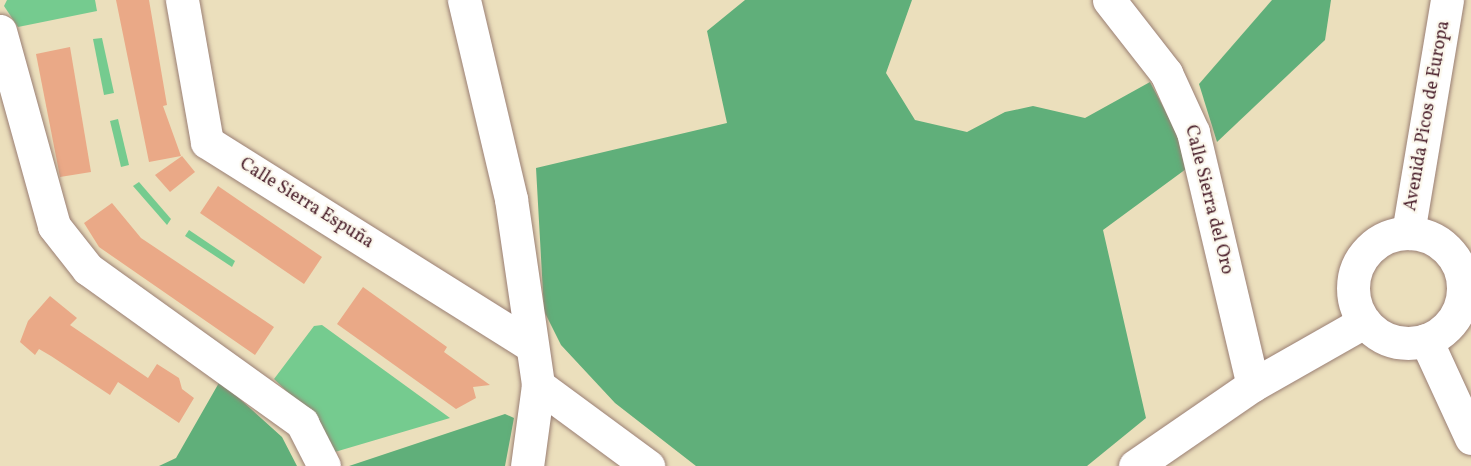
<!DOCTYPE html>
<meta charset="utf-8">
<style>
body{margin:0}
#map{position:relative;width:1471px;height:466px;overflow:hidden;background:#ebdfbc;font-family:Vollkorn,serif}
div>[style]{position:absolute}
.green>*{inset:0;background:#75cb8f}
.forest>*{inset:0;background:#60af7a}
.building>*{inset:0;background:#eaa987}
.roads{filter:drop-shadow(0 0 2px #9a7f74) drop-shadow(0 0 2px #9a7f74)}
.minor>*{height:33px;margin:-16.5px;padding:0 16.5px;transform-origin:16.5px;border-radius:16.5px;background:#fff}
.minor>.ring{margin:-16.5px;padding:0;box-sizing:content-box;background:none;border:33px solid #fff;border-radius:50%}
span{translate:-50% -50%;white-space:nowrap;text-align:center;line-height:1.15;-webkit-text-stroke:4.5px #fbf7ec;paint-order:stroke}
.street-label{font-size:18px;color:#4a1f2b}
</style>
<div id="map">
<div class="green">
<i style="clip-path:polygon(7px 0,95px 0,97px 11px,18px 27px,4px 6px)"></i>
<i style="clip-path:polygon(102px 38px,114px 93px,104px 95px,93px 39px)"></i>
<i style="clip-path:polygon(118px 119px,129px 165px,121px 167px,110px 121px)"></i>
<i style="clip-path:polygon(139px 182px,171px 219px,167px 225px,133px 186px)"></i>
<i style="clip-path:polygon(189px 230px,235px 261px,232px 267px,185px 236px)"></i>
<i style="clip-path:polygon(322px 325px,450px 418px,328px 454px,303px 407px,274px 379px,314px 326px)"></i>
</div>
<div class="forest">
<i style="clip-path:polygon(745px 0,912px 0,886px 73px,915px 120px,967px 132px,1005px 112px,1033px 106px,1085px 118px,1150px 82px,1176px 131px,1186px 169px,1103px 230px,1146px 418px,1087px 466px,696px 466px,615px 403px,561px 345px,544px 311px,536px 168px,727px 123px,707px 31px)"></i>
<i style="clip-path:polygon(1272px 0,1331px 0,1325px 40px,1217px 142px,1199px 84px)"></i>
<i style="clip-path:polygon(220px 381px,282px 437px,297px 466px,159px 466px,176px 458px)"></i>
<i style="clip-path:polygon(505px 414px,514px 418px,505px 466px,349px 466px)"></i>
</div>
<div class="building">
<i style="clip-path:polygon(116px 0,149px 0,167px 105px,163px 106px,181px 156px,149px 162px)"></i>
<i style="clip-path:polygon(70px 47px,91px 172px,60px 177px,36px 54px)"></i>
<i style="clip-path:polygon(182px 156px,195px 172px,170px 192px,155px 175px)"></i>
<i style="clip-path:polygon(218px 186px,322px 257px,304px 284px,200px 213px)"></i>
<i style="clip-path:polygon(112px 203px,141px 238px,274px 327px,255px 355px,99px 247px,84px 223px)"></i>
<i style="clip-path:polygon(363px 287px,447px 347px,444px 352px,490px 385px,473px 387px,476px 398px,456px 409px,337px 324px)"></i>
<i style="clip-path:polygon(50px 296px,77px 318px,70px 325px,148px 378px,157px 364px,179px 378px,182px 389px,194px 398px,179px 423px,118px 382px,110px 395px,51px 356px,39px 349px,35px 355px,20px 342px,28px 321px)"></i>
</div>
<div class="roads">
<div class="minor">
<i style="left:182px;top:0;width:144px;rotate:80deg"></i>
<i style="left:207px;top:142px;width:379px;rotate:32.1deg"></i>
<i style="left:464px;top:0;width:204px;rotate:76.7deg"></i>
<i style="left:511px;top:199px;width:188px;rotate:81.7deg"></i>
<i style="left:538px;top:385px;width:82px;rotate:97.7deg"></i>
<i style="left:1109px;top:0;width:93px;rotate:52deg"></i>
<i style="left:1166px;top:73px;width:65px;rotate:65.4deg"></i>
<i style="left:1193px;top:132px;width:260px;rotate:76.7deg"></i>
<i style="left:0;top:31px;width:202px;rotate:74.5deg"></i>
<i style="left:54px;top:226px;width:55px;rotate:51.7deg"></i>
<i style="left:88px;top:269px;width:264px;rotate:35.7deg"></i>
<i style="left:302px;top:423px;width:48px;rotate:62.9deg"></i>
<i style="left:1408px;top:233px;width:236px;rotate:-80.5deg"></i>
<i class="ring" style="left:1353px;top:233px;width:77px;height:77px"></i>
<i style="left:1426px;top:340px;width:108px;rotate:65.3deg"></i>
<i style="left:538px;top:385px;width:137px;rotate:36.4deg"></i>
<i style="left:1135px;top:466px;width:143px;rotate:-34.5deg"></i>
<i style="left:1253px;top:385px;width:128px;rotate:-29.6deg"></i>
</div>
</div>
<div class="street-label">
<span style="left:1428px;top:116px;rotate:-80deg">Avenida Picos de Europa</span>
<span style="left:1208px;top:200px;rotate:76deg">Calle Sierra del Oro</span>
<span style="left:306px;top:204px;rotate:32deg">Calle Sierra Espuña</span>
</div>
</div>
